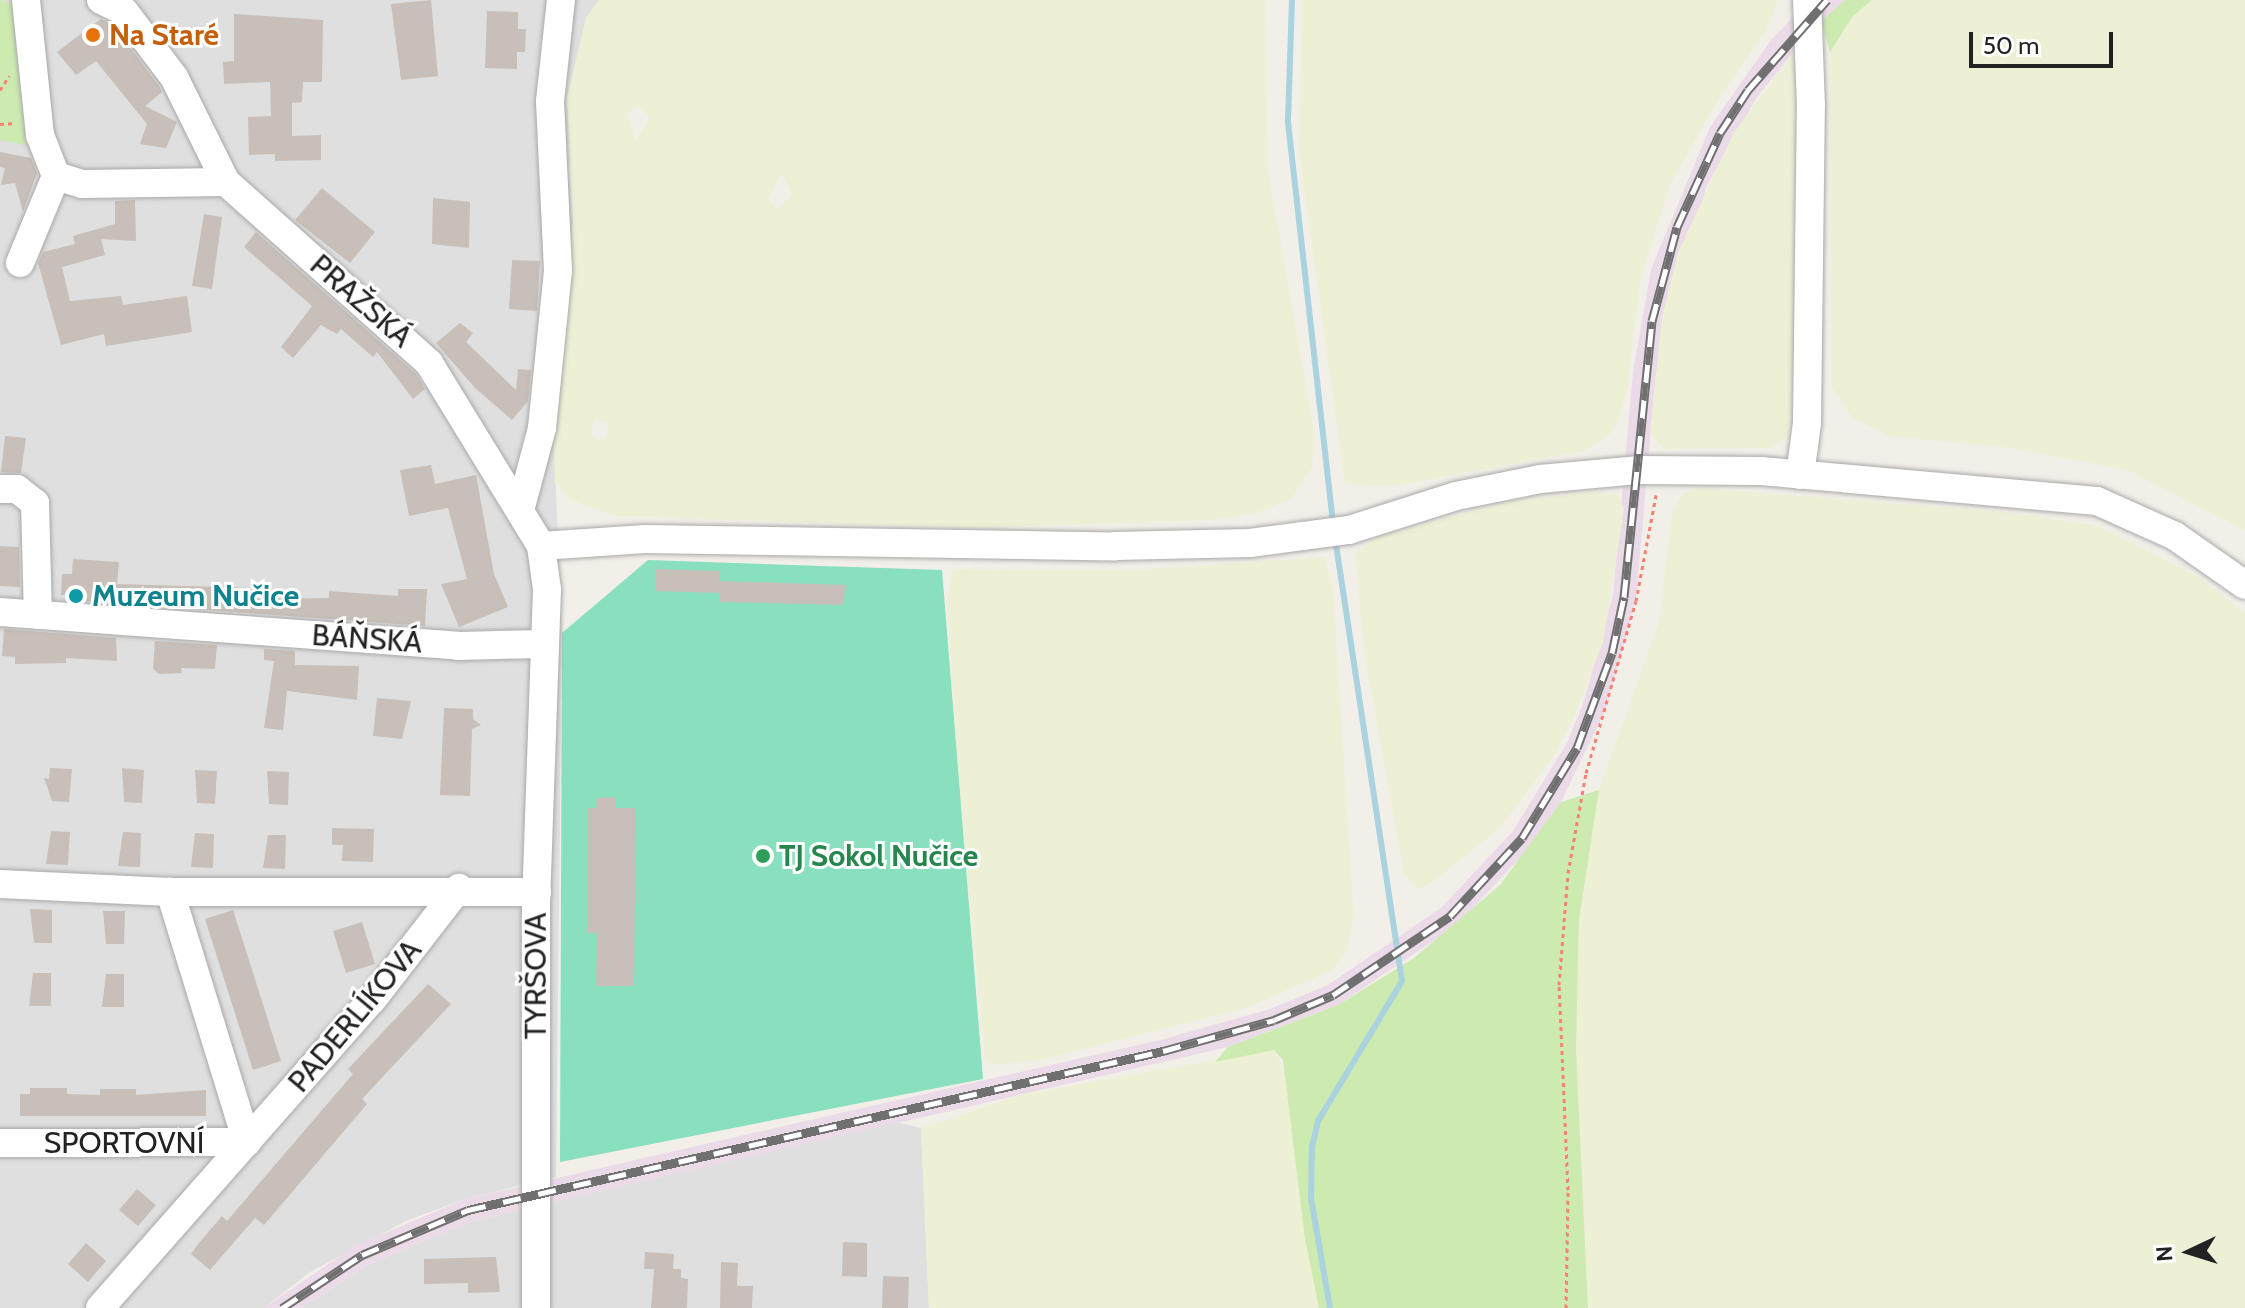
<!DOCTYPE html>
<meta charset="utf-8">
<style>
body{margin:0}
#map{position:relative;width:2245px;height:1308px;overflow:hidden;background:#f2efe9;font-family:Cabin,sans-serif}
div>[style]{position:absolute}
.residential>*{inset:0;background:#e0dfdf}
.industrial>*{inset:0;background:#ebdbe8}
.farmland>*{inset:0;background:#eef0d5}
.grass>*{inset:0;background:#cdebb0}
.pitch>*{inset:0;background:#88e0be}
.stream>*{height:6px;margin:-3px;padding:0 3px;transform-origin:3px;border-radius:3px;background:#aad3df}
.building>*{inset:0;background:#c7bfb8}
.path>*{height:3px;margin-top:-1.5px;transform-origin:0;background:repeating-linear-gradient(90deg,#fa8072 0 4px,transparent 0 8px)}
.roads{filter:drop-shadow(0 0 2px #a9a9a9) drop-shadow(0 0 2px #a9a9a9)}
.minor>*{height:28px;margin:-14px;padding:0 14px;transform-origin:14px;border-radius:14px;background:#fff}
.rail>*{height:9px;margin-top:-4.5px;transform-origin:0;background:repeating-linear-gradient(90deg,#fff 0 18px,#707070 0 36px);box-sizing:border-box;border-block:2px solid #707070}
.dots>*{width:22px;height:22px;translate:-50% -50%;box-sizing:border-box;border:4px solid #fff;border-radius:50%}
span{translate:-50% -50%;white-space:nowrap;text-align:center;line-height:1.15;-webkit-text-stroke:6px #fff;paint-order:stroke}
.food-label{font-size:30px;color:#c56008;font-weight:700}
.left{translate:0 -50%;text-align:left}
.street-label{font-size:30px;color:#222}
.culture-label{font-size:30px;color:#0d838f;font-weight:700}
.leisure-label{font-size:30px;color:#27864d;font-weight:700}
.north{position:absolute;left:2149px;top:1212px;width:80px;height:80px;-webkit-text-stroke:6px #fff;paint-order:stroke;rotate:266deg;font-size:22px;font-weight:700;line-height:32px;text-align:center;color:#222}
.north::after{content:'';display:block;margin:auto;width:28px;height:36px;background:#222;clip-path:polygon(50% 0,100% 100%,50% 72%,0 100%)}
.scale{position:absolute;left:1969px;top:32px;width:144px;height:36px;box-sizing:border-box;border:4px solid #222;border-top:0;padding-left:10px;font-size:24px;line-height:28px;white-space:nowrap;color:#222;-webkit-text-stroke:6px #fff;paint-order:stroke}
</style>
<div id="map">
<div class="residential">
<i style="clip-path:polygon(0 0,599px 0,586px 18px,569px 169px,573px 221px,554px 445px,562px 633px,556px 1177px,465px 1199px,406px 1221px,310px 1272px,264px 1308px,0 1308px)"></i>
<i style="clip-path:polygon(897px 1122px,921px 1128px,929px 1308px,301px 1308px,368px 1265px,472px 1221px)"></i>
</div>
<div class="industrial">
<i style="clip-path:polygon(1809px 0,1845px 0,1814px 27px,1757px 97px,1707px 185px,1656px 374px,1636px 599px,1606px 709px,1561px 802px,1532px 845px,1457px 925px,1338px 1005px,1228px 1047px,472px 1221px,368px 1265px,301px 1308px,264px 1308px,356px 1245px,465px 1199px,1160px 1040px,1270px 1009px,1328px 985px,1442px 907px,1513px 831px,1567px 743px,1584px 701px,1613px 595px,1633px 372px,1651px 269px,1710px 127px,1771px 40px)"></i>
</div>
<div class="farmland">
<i style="clip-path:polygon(evenodd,599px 0,1265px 0,1268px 171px,1315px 436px,1312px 468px,1292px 498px,1256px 513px,1210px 520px,974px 528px,616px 516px,571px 500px,555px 483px,554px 445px,573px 221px,567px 97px,586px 18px,599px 0,638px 105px,650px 118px,636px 141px,627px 114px,638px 105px,599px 0,782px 173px,792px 195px,777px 210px,768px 198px,782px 173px,599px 0,595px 419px,609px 423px,606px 438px,597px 440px,590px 433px,595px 419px)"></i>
<i style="clip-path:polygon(1302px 0,1778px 0,1766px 31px,1719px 98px,1670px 185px,1640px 281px,1627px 392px,1616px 427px,1606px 438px,1583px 451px,1393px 486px,1345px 484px,1299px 152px)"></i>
<i style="clip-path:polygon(1872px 0,2245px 0,2245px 530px,2127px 470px,2011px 448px,1889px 436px,1852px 418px,1831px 386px,1830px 52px,1853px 16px)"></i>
<i style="clip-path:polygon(1797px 49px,1792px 415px,1787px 437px,1771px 448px,1664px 449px,1650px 433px,1662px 318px,1678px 253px,1733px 134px)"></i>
<i style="clip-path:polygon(1696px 488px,2005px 512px,2098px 526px,2197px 576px,2245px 613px,2245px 1308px,1588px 1308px,1576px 1049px,1579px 920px,1599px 790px,1659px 622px,1672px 513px,1683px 493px)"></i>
<i style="clip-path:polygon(1593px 492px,1618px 495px,1624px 509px,1603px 642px,1575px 714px,1553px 757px,1501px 827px,1434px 881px,1420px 889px,1413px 885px,1404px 875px,1364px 651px,1355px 553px,1376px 538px,1503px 502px)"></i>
<i style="clip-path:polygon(1325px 557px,1333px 589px,1351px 875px,1354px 918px,1347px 950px,1332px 970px,1249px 1007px,1040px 1060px,991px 1065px,985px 1059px,958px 772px,947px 598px,953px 569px,1136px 570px)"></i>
<i style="clip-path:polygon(1274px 1050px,1287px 1075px,1305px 1239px,1319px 1308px,929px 1308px,921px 1128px,1024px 1094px)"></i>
</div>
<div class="grass">
<i style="clip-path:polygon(0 0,19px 5px,26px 145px,0 140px)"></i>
<i style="clip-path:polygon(1845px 0,1872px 0,1853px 16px,1830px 52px,1821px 21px)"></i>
<i style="clip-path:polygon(1599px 790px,1579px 920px,1576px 1049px,1588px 1308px,1319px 1308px,1305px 1239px,1283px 1060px,1274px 1050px,1215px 1062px,1228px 1047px,1338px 1005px,1414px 958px,1500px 885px,1561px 802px)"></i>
</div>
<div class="pitch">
<i style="clip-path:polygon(648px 560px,942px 570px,983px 1079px,560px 1162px,562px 633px)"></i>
</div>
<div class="stream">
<i style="left:1292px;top:0;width:122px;rotate:91.9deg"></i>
<i style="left:1288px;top:122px;width:404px;rotate:83.6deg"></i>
<i style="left:1330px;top:1308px;width:112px;rotate:-99.8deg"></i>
<i style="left:1311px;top:1198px;width:51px;rotate:-88.9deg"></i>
<i style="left:1312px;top:1147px;width:27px;rotate:-77deg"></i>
<i style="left:1318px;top:1121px;width:163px;rotate:-59deg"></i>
<i style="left:1402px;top:981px;width:448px;rotate:-98.6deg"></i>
</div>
<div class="building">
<i style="clip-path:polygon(431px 0,438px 76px,401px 80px,391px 4px)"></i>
<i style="clip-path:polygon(487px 11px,518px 12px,518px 29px,526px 29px,525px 52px,517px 52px,517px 69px,485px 68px)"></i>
<i style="clip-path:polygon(234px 14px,323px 20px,322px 82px,303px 82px,302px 102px,292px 103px,292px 136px,321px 135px,321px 160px,275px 161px,275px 154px,249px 155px,248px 117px,271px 116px,270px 82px,224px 84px,223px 62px,234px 61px)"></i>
<i style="clip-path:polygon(101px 19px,113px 25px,159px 86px,162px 92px,145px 106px,177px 122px,166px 148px,140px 144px,147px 124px,96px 61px,76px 75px,57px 52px)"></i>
<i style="clip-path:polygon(0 152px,31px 158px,37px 173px,23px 212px,15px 183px,1px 185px,5px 168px,0 167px)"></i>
<i style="clip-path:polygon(322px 188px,375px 232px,350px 263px,295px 220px)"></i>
<i style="clip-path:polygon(433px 198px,470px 202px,469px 248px,432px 244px)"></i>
<i style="clip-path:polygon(135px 200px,136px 241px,101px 239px,105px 255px,62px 267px,70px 301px,121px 296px,123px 305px,187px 296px,192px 332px,106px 346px,104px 334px,61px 345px,38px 263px,43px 252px,75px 244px,73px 236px,115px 224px,115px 201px)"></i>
<i style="clip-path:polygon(204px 214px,222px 217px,212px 289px,192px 286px)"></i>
<i style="clip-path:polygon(256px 232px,416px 374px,425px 389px,413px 399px,377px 352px,373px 357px,341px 329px,337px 334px,321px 325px,293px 358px,281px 347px,312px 306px,244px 247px)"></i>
<i style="clip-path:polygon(512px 260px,540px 261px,537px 311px,509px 309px)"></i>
<i style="clip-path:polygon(460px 323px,473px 333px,466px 342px,516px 390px,518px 369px,531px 370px,528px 401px,512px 420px,475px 388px,436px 343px)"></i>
<i style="clip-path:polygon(5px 436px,26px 438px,21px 473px,1px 472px)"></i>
<i style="clip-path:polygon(431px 465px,435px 484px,476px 475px,494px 574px,508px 607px,459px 627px,441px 584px,467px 579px,448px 508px,409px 516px,400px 470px)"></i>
<i style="clip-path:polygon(0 546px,19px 547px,20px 587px,0 586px)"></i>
<i style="clip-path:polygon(73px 559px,119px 562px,117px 584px,258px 588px,258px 599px,329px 598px,329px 591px,398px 596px,398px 589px,427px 589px,425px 626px,70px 600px,71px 595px,61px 595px,62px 574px,72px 574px)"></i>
<i style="clip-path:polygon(656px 569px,720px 571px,720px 581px,846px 585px,843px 605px,720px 602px,720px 593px,655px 591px)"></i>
<i style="clip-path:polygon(4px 629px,116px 638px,117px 661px,66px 658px,66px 663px,15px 664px,15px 657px,2px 656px)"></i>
<i style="clip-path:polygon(155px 641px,217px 645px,215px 669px,181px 668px,182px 673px,159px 674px,153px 669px)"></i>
<i style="clip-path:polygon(264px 649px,295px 651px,295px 665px,359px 666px,357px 700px,287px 691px,283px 730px,264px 728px,274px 661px,264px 660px)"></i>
<i style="clip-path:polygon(377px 698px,411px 701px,402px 739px,373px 736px)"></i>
<i style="clip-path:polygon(444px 708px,473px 709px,473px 719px,481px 725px,472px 729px,470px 796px,440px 795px)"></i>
<i style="clip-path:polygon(50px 768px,72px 769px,69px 802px,52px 801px,44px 778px,49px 779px)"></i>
<i style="clip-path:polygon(122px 768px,144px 770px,142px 803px,124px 802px)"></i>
<i style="clip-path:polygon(195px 770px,217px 771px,215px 804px,197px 803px)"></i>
<i style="clip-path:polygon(267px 771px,289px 772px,288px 805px,269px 804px)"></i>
<i style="clip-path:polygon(616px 797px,616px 808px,636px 808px,634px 986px,596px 986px,597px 933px,587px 933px,587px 808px,596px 808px,597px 798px)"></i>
<i style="clip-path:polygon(332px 828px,374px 829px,373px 862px,342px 861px,343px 845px,332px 845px)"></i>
<i style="clip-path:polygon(51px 831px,70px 832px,68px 865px,46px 864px)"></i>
<i style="clip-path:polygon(123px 832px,141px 833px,140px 867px,118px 866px)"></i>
<i style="clip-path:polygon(195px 833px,214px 834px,213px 868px,191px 867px)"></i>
<i style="clip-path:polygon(268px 835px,286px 835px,285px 869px,263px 868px)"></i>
<i style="clip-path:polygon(30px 909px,52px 910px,52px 943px,34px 943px)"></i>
<i style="clip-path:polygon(233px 910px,281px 1061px,253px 1070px,205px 919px)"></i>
<i style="clip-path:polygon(103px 911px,125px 911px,124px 944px,106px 944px)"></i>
<i style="clip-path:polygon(362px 922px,375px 964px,346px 973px,333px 931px)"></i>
<i style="clip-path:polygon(33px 973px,51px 973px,51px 1006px,29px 1006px)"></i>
<i style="clip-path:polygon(106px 974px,124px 974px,124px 1007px,102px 1007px)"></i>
<i style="clip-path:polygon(428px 984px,451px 1004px,362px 1099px,367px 1104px,264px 1225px,255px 1218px,210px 1270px,191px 1254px,199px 1243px,222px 1216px,227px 1221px,353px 1074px,348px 1069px)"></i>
<i style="clip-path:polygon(30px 1088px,67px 1088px,67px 1094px,100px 1095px,100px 1089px,136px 1089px,136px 1095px,206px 1090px,206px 1116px,20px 1116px,20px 1094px,30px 1094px)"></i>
<i style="clip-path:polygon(137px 1189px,156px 1205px,138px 1226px,119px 1210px)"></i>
<i style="clip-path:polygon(843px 1242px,867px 1243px,867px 1277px,842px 1276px)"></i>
<i style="clip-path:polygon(86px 1243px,106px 1261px,88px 1282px,68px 1264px)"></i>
<i style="clip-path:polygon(645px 1252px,674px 1254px,673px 1269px,681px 1269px,681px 1278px,688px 1279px,687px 1308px,651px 1308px,654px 1269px,644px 1269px)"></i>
<i style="clip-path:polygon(496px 1257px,500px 1292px,468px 1293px,468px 1283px,424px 1284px,424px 1259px)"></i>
<i style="clip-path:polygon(721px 1262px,738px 1263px,737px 1286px,753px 1286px,752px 1308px,720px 1308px)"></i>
<i style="clip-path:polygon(883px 1276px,909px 1277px,908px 1308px,882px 1308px)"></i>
</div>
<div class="path">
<i style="left:0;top:90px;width:17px;rotate:-57deg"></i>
<i style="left:0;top:124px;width:16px;rotate:-4deg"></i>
<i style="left:1566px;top:1308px;width:118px;rotate:-89deg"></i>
<i style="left:1568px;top:1190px;width:205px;rotate:-92.5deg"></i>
<i style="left:1559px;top:985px;width:112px;rotate:-85.4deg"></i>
<i style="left:1568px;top:873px;width:102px;rotate:-79.8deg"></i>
<i style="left:1586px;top:773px;width:179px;rotate:-73.8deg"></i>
<i style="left:1636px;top:601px;width:108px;rotate:-79.3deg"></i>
</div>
<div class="roads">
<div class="minor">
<i style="left:26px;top:0;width:136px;rotate:84.1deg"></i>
<i style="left:40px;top:135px;width:44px;rotate:68.7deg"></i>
<i style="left:56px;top:176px;width:27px;rotate:17deg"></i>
<i style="left:82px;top:184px;width:144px;rotate:-0.8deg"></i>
<i style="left:101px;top:0;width:25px;rotate:26deg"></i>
<i style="left:124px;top:11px;width:83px;rotate:52.9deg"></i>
<i style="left:174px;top:77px;width:117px;rotate:63.7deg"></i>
<i style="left:226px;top:182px;width:272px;rotate:41.7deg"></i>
<i style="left:429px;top:363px;width:215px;rotate:58.5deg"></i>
<i style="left:541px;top:546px;width:43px;rotate:82.1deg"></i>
<i style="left:547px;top:589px;width:313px;rotate:92deg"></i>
<i style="left:536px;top:902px;width:406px;rotate:90deg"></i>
<i style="left:20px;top:263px;width:94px;rotate:-67.5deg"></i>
<i style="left:1800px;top:475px;width:52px;rotate:-82.3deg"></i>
<i style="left:1807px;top:423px;width:316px;rotate:-89.3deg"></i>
<i style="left:1811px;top:107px;width:107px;rotate:-92.1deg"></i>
<i style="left:0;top:489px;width:17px"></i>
<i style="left:17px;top:489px;width:23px;rotate:38deg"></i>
<i style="left:35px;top:503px;width:112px;rotate:88.5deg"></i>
<i style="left:521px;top:507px;width:82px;rotate:-75.1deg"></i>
<i style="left:542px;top:428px;width:158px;rotate:-84.2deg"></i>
<i style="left:558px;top:271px;width:170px;rotate:-92.7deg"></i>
<i style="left:550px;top:101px;width:102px;rotate:-83.8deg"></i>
<i style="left:541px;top:546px;width:104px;rotate:-3.9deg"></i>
<i style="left:645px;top:539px;width:470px;rotate:0.9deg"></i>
<i style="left:1115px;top:546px;width:135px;rotate:-1.3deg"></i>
<i style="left:1250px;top:543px;width:100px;rotate:-7.5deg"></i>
<i style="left:1349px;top:530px;width:112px;rotate:-17.6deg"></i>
<i style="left:1456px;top:496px;width:86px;rotate:-11.4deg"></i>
<i style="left:1540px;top:479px;width:98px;rotate:-5.2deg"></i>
<i style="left:1638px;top:470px;width:123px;rotate:0.5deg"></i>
<i style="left:1761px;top:471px;width:337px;rotate:5.1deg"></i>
<i style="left:2097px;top:501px;width:85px;rotate:24.2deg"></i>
<i style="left:2175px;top:536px;width:85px;rotate:35deg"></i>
<i style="left:0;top:612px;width:459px;rotate:4.2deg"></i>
<i style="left:458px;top:646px;width:84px;rotate:-1.4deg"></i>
<i style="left:0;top:884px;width:170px;rotate:2.7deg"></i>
<i style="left:170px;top:892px;width:367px"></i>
<i style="left:0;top:1143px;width:247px;rotate:-0.2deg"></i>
<i style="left:247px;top:1142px;width:262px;rotate:-107.1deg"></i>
<i style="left:100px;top:1308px;width:411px;rotate:-48.6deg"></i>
<i style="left:372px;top:1000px;width:142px;rotate:-52.2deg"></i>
</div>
</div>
<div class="rail">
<i style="left:282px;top:1308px;width:96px;rotate:-33.5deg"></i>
<i style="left:362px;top:1255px;width:115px;rotate:-23deg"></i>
<i style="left:468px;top:1210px;width:713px;rotate:-12.89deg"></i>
<i style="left:1163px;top:1051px;width:115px;rotate:-15.6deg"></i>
<i style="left:1274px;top:1020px;width:64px;rotate:-23deg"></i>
<i style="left:1333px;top:995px;width:141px;rotate:-34deg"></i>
<i style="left:1450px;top:916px;width:106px;rotate:-47.3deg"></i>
<i style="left:1522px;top:838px;width:105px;rotate:-58.6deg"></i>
<i style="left:1577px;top:748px;width:101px;rotate:-69.8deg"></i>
<i style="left:1612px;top:653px;width:57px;rotate:-77.9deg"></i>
<i style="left:1624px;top:597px;width:277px;rotate:-84.2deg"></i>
<i style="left:1652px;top:321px;width:97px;rotate:-75.1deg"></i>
<i style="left:1677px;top:227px;width:103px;rotate:-65.4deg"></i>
<i style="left:1720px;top:133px;width:51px;rotate:-56.9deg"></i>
<i style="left:1748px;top:90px;width:120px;rotate:-48.7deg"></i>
</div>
<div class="dots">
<i style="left:93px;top:35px;background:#e8710a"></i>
<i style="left:76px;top:596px;background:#0f9aa8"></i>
<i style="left:763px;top:856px;background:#2e9e5b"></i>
</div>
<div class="food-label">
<span class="left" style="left:109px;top:35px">Na Staré</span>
</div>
<div class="street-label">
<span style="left:361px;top:301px;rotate:41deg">PRAŽSKÁ</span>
<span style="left:367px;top:639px;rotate:4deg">BÁŇSKÁ</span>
<span style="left:536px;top:976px;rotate:-90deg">TYRŠOVA</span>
<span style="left:355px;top:1016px;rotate:-50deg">PADERLÍKOVA</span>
<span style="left:124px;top:1143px">SPORTOVNÍ</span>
</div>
<div class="culture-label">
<span class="left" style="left:92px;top:596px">Muzeum Nučice</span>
</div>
<div class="leisure-label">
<span class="left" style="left:779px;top:856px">TJ Sokol Nučice</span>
</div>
<div class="north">N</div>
<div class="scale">50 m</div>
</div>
